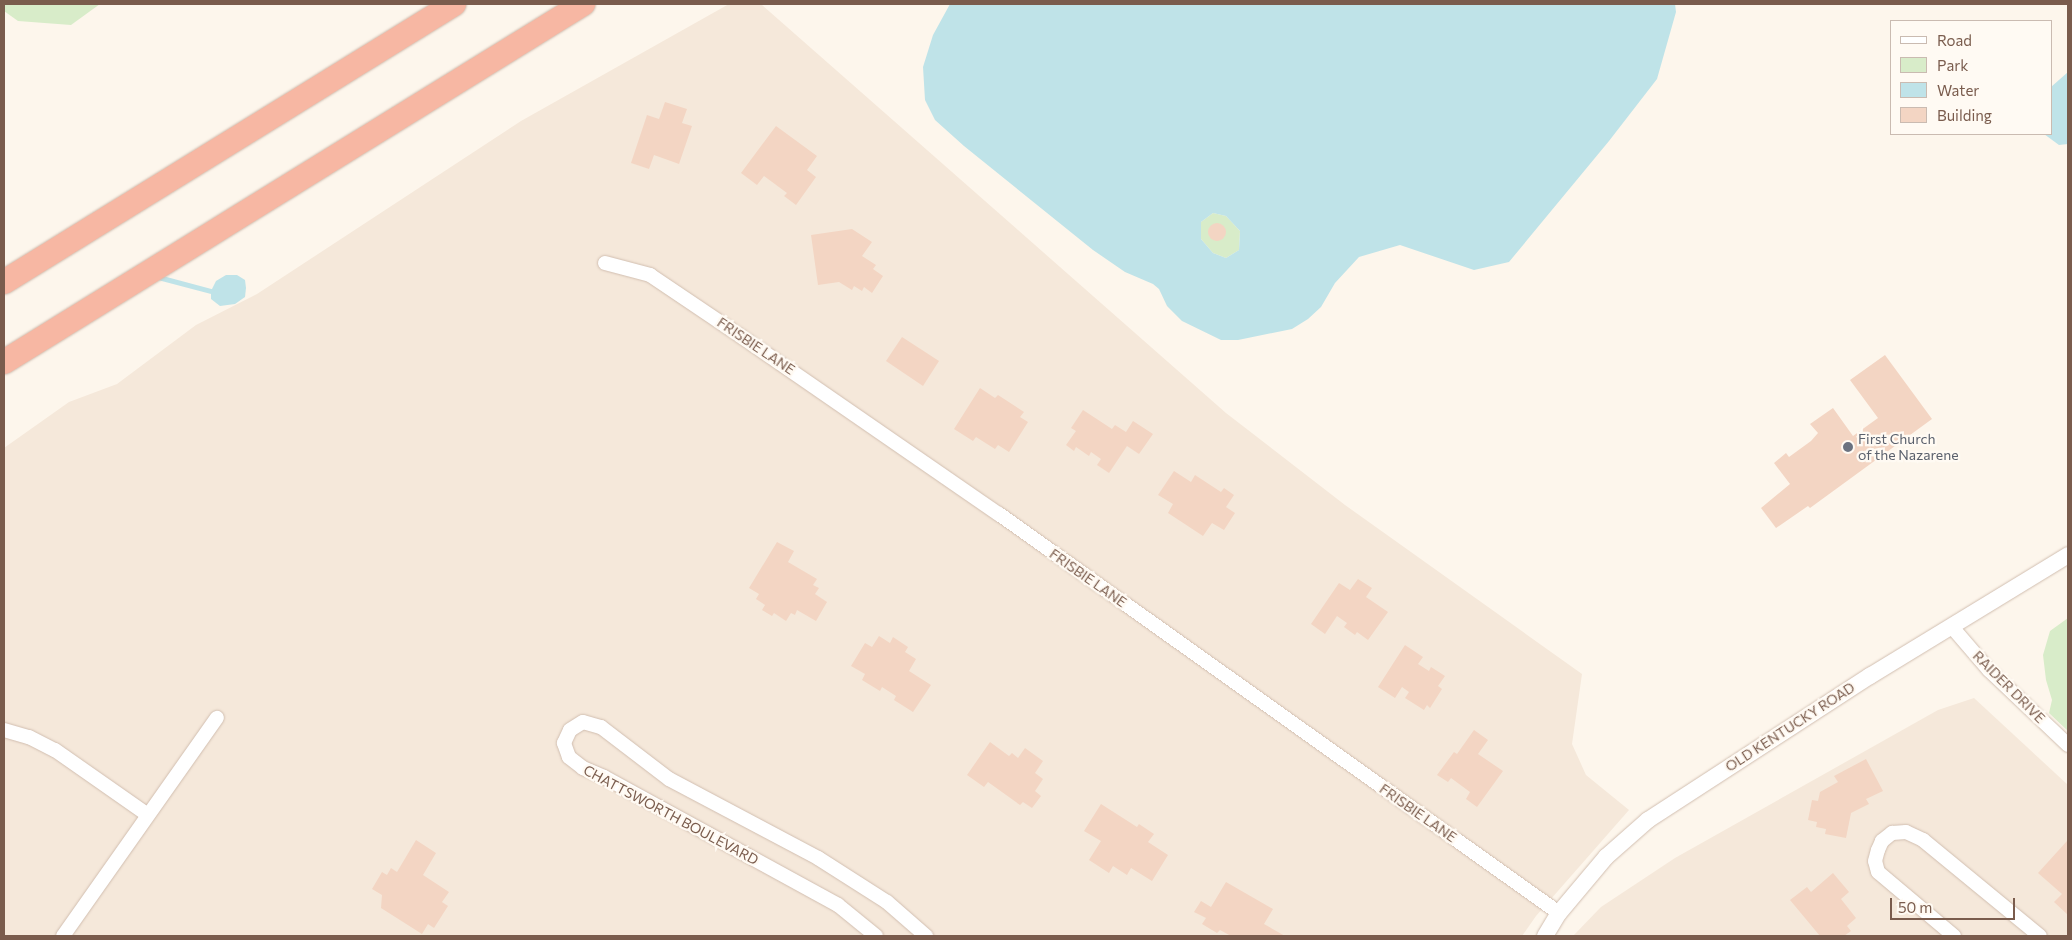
<!DOCTYPE html>
<style>
body{margin:0}
#map{position:relative;width:2072px;height:940px;overflow:hidden;background:#fdf6ec;font-family:Commissioner,sans-serif}
div>[style]{position:absolute}
.residential>*{inset:0;background:#f5e8da}
.green>*{inset:0;background:#d8ecc9}
.water>*{inset:0;background:#bfe3e8}
.stream>*{height:5px;margin:-2.5px;padding:0 2.5px;transform-origin:2.5px;border-radius:2.5px;background:#bfe3e8}
.building>*{inset:0;background:#f3d5c3}
.round{border-radius:50%}
.roads{filter:drop-shadow(0 0 1px #d1beb0) drop-shadow(0 0 1px #d1beb0)}
.minor>*{height:14px;margin:-7px;padding:0 7px;transform-origin:7px;border-radius:7px;background:#fff}
.tertiary>*{height:16px;margin:-8px;padding:0 8px;transform-origin:8px;border-radius:8px;background:#fff}
.motorway>*{height:24px;margin:-12px;padding:0 12px;transform-origin:12px;border-radius:12px;background:#f7b7a3}
.dots>*{width:14px;height:14px;translate:-50% -50%;box-sizing:border-box;border:2px solid #fffaf3;border-radius:50%}
span{translate:-50% -50%;white-space:nowrap;text-align:center;line-height:1.15;-webkit-text-stroke:4.5px #fffaf3;paint-order:stroke}
.street-label{font-size:14px;color:#7a5c4d}
.worship-label{font-size:14px;color:#5b616d}
.left{translate:0 -50%;text-align:left}
.frame{position:absolute;inset:0;border:5px solid #7a5c4d;pointer-events:none}
.legend{position:absolute;left:1890px;top:20px;width:162px;height:115px;box-sizing:border-box;background:#fffaf3;border:1px solid #cabbb1;margin:0;padding:6px 9px;list-style:none;font-size:15px;color:#7a5c4d}
.legend li{display:flex;align-items:center;gap:10px;height:25px}
.legend b{width:25px;border:1px solid #cabbb1}
.scale{position:absolute;left:1890px;top:898px;width:125px;height:22px;box-sizing:border-box;border:2px solid #7a5c4d;border-top:0;padding-left:6px;font-size:15px;line-height:18px;white-space:nowrap;color:#7a5c4d;-webkit-text-stroke:4px #fffaf3;paint-order:stroke}
</style>
<div id="map">
<div class="residential">
<i style="clip-path:polygon(729px 4px,761px 4px,1226px 413px,1345px 505px,1582px 674px,1572px 744px,1586px 775px,1629px 810px,1536px 916px,1522px 936px,4px 936px,4px 448px,69px 402px,117px 384px,196px 325px,257px 294px,521px 121px)"></i>
<i style="clip-path:polygon(1974px 698px,2068px 785px,2068px 936px,1573px 936px,1601px 907px,1675px 858px,1938px 710px)"></i>
</div>
<div class="green">
<i style="clip-path:polygon(4px 4px,100px 4px,71px 25px,18px 21px,4px 11px)"></i>
<i style="clip-path:polygon(1213px 213px,1226px 216px,1240px 231px,1239px 250px,1226px 258px,1213px 253px,1201px 239px,1201px 222px)"></i>
<i style="clip-path:polygon(2068px 618px,2068px 731px,2049px 713px,2052px 700px,2046px 680px,2043px 655px,2050px 631px)"></i>
</div>
<div class="water">
<i style="clip-path:polygon(evenodd,950px 4px,1675px 4px,1676px 12px,1657px 79px,1609px 141px,1509px 262px,1474px 270px,1400px 245px,1359px 257px,1335px 283px,1321px 307px,1308px 319px,1292px 329px,1238px 340px,1221px 340px,1182px 321px,1167px 306px,1159px 289px,1153px 284px,1125px 272px,1093px 250px,964px 146px,935px 120px,925px 100px,923px 67px,933px 35px,950px 4px,1213px 213px,1226px 216px,1240px 231px,1239px 250px,1226px 258px,1213px 253px,1201px 239px,1201px 222px,1213px 213px)"></i>
<i style="clip-path:polygon(2068px 72px,2068px 144px,2059px 145px,2044px 134px,2051px 134px,2051px 87px)"></i>
<i style="clip-path:polygon(226px 275px,237px 275px,245px 280px,246px 288px,245px 297px,235px 304px,220px 306px,211px 299px,211px 291px,216px 281px)"></i>
</div>
<div class="stream">
<i style="left:158px;top:277px;width:55px;rotate:14.8deg"></i>
</div>
<div class="building">
<i style="clip-path:polygon(665px 102px,687px 109px,682px 123px,692px 126px,679px 164px,654px 155px,649px 169px,631px 163px,647px 115px,659px 119px)"></i>
<i style="clip-path:polygon(776px 126px,817px 156px,807px 170px,816px 177px,796px 205px,784px 196px,787px 193px,764px 176px,757px 185px,741px 173px)"></i>
<i class="round" style="left:1208px;top:223px;width:18px;height:18px"></i>
<i style="clip-path:polygon(852px 229px,872px 242px,862px 256px,876px 265px,873px 269px,883px 276px,872px 293px,864px 287px,862px 291px,854px 286px,852px 290px,839px 282px,818px 285px,811px 235px)"></i>
<i style="clip-path:polygon(902px 337px,939px 361px,923px 386px,886px 361px)"></i>
<i style="clip-path:polygon(1885px 355px,1932px 419px,1810px 508px,1808px 506px,1776px 528px,1761px 508px,1790px 484px,1774px 463px,1786px 453px,1789px 457px,1811px 441px,1818px 433px,1810px 424px,1833px 408px,1853px 436px,1878px 418px,1850px 380px)"></i>
<i style="clip-path:polygon(980px 388px,995px 398px,998px 395px,1024px 412px,1020px 417px,1028px 422px,1009px 452px,998px 445px,995px 449px,976px 437px,973px 441px,954px 429px)"></i>
<i style="clip-path:polygon(1083px 410px,1112px 429px,1115px 425px,1126px 432px,1133px 421px,1153px 434px,1139px 454px,1127px 446px,1109px 473px,1097px 465px,1101px 459px,1091px 452px,1089px 456px,1076px 447px,1074px 451px,1066px 445px,1076px 431px,1071px 428px)"></i>
<i style="clip-path:polygon(1174px 471px,1191px 482px,1195px 475px,1221px 492px,1224px 488px,1234px 495px,1226px 507px,1235px 513px,1224px 530px,1212px 523px,1203px 536px,1168px 513px,1173px 504px,1158px 495px)"></i>
<i style="clip-path:polygon(777px 542px,794px 551px,788px 562px,817px 579px,813px 585px,819px 588px,815px 594px,827px 602px,816px 621px,797px 610px,795px 615px,791px 613px,786px 621px,774px 613px,772px 616px,762px 610px,765px 605px,756px 599px,759px 594px,749px 588px)"></i>
<i style="clip-path:polygon(1358px 579px,1372px 588px,1366px 597px,1388px 612px,1368px 640px,1357px 632px,1355px 635px,1344px 627px,1347px 623px,1337px 616px,1325px 634px,1311px 624px,1339px 583px,1350px 590px)"></i>
<i style="clip-path:polygon(879px 636px,890px 643px,893px 637px,908px 647px,905px 652px,916px 659px,909px 671px,931px 685px,913px 712px,894px 700px,896px 696px,882px 687px,880px 691px,862px 680px,865px 674px,851px 666px,865px 643px,872px 647px)"></i>
<i style="clip-path:polygon(1405px 645px,1423px 657px,1418px 664px,1429px 671px,1431px 667px,1445px 676px,1438px 686px,1442px 689px,1430px 708px,1427px 705px,1424px 710px,1405px 698px,1409px 692px,1402px 687px,1395px 698px,1378px 687px)"></i>
<i style="clip-path:polygon(1474px 730px,1488px 740px,1478px 754px,1503px 771px,1477px 807px,1466px 799px,1470px 792px,1451px 778px,1448px 782px,1437px 775px,1454px 752px,1457px 754px)"></i>
<i style="clip-path:polygon(990px 742px,1009px 756px,1012px 753px,1018px 758px,1025px 748px,1043px 761px,1035px 773px,1043px 779px,1035px 791px,1041px 796px,1032px 808px,1023px 802px,1020px 805px,988px 782px,984px 787px,967px 775px)"></i>
<i style="clip-path:polygon(1866px 759px,1883px 791px,1866px 799px,1869px 804px,1851px 813px,1846px 838px,1825px 834px,1826px 829px,1816px 827px,1817px 822px,1808px 820px,1812px 800px,1818px 801px,1820px 792px,1838px 782px,1834px 776px)"></i>
<i style="clip-path:polygon(1101px 804px,1137px 827px,1139px 824px,1154px 834px,1148px 842px,1168px 855px,1152px 881px,1131px 868px,1127px 875px,1113px 866px,1109px 873px,1089px 860px,1101px 841px,1084px 831px)"></i>
<i style="clip-path:polygon(416px 840px,436px 853px,423px 875px,449px 892px,442px 902px,448px 906px,434px 928px,428px 924px,422px 934px,381px 908px,382px 895px,372px 889px,382px 872px,387px 875px,391px 868px,397px 872px)"></i>
<i style="clip-path:polygon(2067px 841px,2068px 841px,2068px 915px,2054px 902px,2062px 894px,2038px 873px)"></i>
<i style="clip-path:polygon(1833px 873px,1849px 892px,1841px 899px,1856px 918px,1847px 926px,1851px 931px,1844px 936px,1820px 936px,1790px 900px,1807px 887px,1811px 892px)"></i>
<i style="clip-path:polygon(1226px 882px,1273px 909px,1264px 924px,1285px 936px,1231px 936px,1220px 930px,1217px 933px,1202px 924px,1206px 918px,1194px 912px,1201px 901px,1211px 907px)"></i>
</div>
<div class="roads">
<div class="minor">
<i style="left:605px;top:263px;width:47px;rotate:14.9deg"></i>
<i style="left:650px;top:275px;width:111px;rotate:34deg"></i>
<i style="left:742px;top:337px;width:312px;rotate:34.6deg"></i>
<i style="left:999px;top:514px;width:688px;rotate:35.47deg"></i>
<i style="left:1952px;top:627px;width:57px;rotate:49.3deg"></i>
<i style="left:1989px;top:670px;width:109px;rotate:43.5deg"></i>
<i style="left:4px;top:730px;width:26px;rotate:16deg"></i>
<i style="left:29px;top:737px;width:29px;rotate:27deg"></i>
<i style="left:55px;top:750px;width:113px;rotate:35deg"></i>
<i style="left:63px;top:936px;width:267px;rotate:-54.8deg"></i>
<i style="left:876px;top:936px;width:49px;rotate:-140.8deg"></i>
<i style="left:838px;top:905px;width:267px;rotate:-151.3deg"></i>
<i style="left:604px;top:777px;width:23px;rotate:-157deg"></i>
<i style="left:583px;top:768px;width:18px;rotate:-142deg"></i>
<i style="left:569px;top:757px;width:15px;rotate:-110deg"></i>
<i style="left:564px;top:743px;width:14px;rotate:-65deg"></i>
<i style="left:570px;top:730px;width:15px;rotate:-32deg"></i>
<i style="left:583px;top:722px;width:19px;rotate:16deg"></i>
<i style="left:601px;top:727px;width:86px;rotate:37.4deg"></i>
<i style="left:669px;top:779px;width:169px;rotate:27.9deg"></i>
<i style="left:818px;top:858px;width:82px;rotate:32.5deg"></i>
<i style="left:887px;top:902px;width:52px;rotate:41.1deg"></i>
<i style="left:1954px;top:936px;width:99px;rotate:-139.9deg"></i>
<i style="left:1878px;top:872px;width:11px;rotate:-105deg"></i>
<i style="left:1875px;top:861px;width:11px;rotate:-75deg"></i>
<i style="left:1878px;top:850px;width:10px;rotate:-66deg"></i>
<i style="left:1882px;top:841px;width:13px;rotate:-39deg"></i>
<i style="left:1892px;top:833px;width:14px;rotate:-4deg"></i>
<i style="left:1906px;top:832px;width:19px;rotate:25deg"></i>
<i style="left:1923px;top:840px;width:151px;rotate:39.4deg"></i>
</div>
<div class="tertiary">
<i style="left:1545px;top:936px;width:27px;rotate:-59deg"></i>
<i style="left:1559px;top:913px;width:73px;rotate:-50deg"></i>
<i style="left:1606px;top:857px;width:56px;rotate:-41.4deg"></i>
<i style="left:1648px;top:820px;width:265px;rotate:-33deg"></i>
<i style="left:1870px;top:676px;width:232px;rotate:-31.4deg"></i>
</div>
<div class="motorway">
<i style="left:4px;top:282px;width:529px;rotate:-31.71deg"></i>
<i style="left:4px;top:362px;width:681px;rotate:-31.73deg"></i>
</div>
</div>
<div class="dots">
<i style="left:1848px;top:447px;background:#6b7280"></i>
</div>
<div class="street-label">
<span style="left:756px;top:346px;rotate:34deg">FRISBIE LANE</span>
<span style="left:1088px;top:578px;rotate:35deg">FRISBIE LANE</span>
<span style="left:2009px;top:687px;rotate:45deg">RAIDER DRIVE</span>
<span style="left:1790px;top:727px;rotate:-33deg">OLD KENTUCKY ROAD</span>
<span style="left:1418px;top:813px;rotate:35deg">FRISBIE LANE</span>
<span style="left:671px;top:815px;rotate:28deg">CHATTSWORTH BOULEVARD</span>
</div>
<div class="worship-label">
<span class="left" style="left:1858px;top:447px">First Church<br>of the Nazarene</span>
</div>
<div class="frame"></div>
<ul class="legend">
<li><b style="height:6px;background:#fff"></b>Road</li>
<li><b style="height:14px;background:#d8ecc9"></b>Park</li>
<li><b style="height:14px;background:#bfe3e8"></b>Water</li>
<li><b style="height:14px;background:#f3d5c3"></b>Building</li>
</ul>
<div class="scale">50 m</div>
</div>
